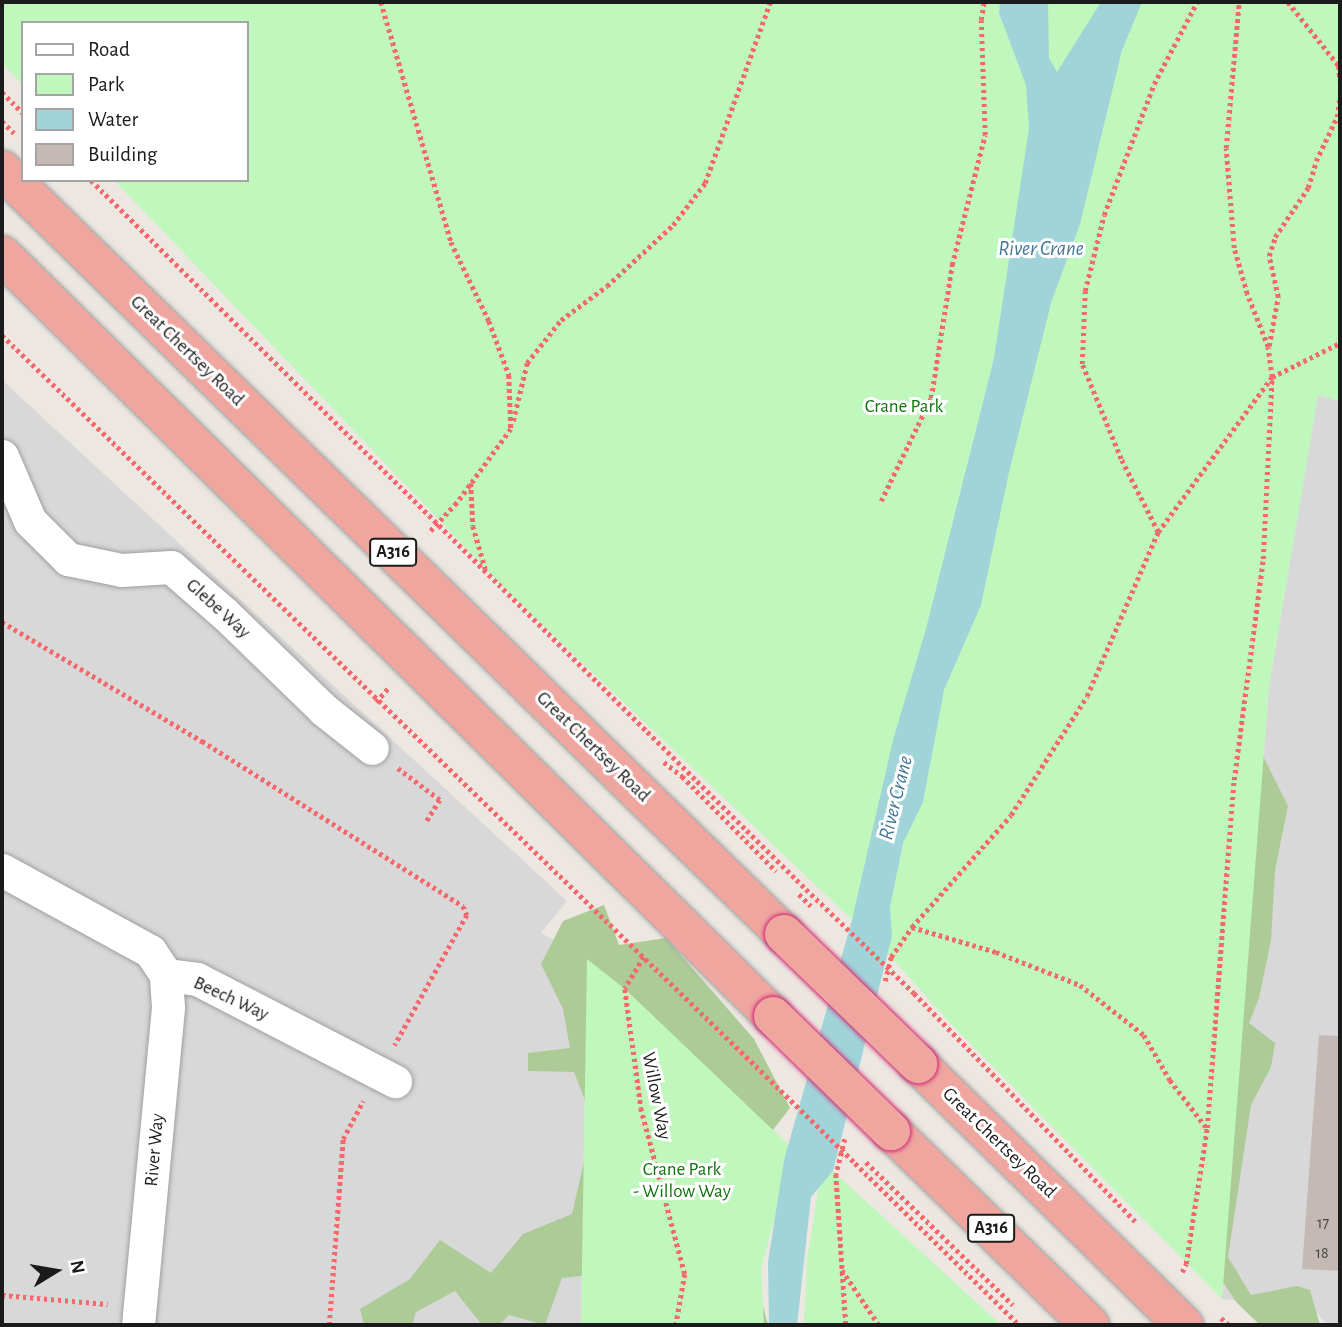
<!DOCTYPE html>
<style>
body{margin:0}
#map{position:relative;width:1342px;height:1327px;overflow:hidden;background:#ece7e0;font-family:"Alegreya Sans",sans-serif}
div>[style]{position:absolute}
.residential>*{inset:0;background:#d9d8d8}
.forest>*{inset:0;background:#accb96}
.park>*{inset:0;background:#bff7bd}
.water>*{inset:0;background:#a1d4d9}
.building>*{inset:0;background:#c4b9b4}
.path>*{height:4.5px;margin-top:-2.25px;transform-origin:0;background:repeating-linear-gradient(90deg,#f5686b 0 3.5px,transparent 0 7px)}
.roads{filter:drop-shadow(0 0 2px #9f9f9f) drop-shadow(0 0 2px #9f9f9f)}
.minor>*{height:33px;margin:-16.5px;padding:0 16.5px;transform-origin:16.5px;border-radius:16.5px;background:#fff}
.trunk>*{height:38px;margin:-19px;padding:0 19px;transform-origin:19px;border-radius:19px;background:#eea69f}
.path-bridge>*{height:4.5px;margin-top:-2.25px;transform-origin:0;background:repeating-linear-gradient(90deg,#f5686b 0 3.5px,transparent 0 7px)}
.bridges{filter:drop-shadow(0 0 2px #d02876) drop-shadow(0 0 2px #d02876)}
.trunk-bridge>*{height:38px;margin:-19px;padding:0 19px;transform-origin:19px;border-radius:19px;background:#eea69f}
span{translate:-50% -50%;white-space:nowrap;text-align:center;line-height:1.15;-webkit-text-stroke:6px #fff;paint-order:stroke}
.number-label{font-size:16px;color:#454241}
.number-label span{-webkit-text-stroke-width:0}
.shield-label span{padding:2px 5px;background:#fff;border:2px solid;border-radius:5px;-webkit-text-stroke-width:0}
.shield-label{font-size:18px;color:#1b1b1b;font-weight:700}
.street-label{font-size:19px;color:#1b1b1b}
.park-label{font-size:19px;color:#12740e}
.water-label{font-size:21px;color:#457898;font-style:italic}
.frame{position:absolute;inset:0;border:4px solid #1b1b1b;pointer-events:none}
.legend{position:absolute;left:21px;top:21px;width:228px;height:161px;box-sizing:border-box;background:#fff;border:2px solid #a4a4a4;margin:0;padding:9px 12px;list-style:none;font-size:21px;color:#1b1b1b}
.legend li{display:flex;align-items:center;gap:14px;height:35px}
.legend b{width:35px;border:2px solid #a4a4a4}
.north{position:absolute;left:21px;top:1236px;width:70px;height:70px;-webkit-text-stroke:5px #fff;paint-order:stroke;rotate:79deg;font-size:19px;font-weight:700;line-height:28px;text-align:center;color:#1b1b1b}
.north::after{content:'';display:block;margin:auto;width:24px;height:32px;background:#1b1b1b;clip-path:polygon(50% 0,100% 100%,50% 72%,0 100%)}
</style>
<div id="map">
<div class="residential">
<i style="clip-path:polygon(2px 380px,567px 901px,541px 933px,587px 959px,581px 1325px,2px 1325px)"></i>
<i style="clip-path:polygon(1318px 395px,1340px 401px,1340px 1325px,1327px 1325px,1312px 1307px,1222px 1299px,1269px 687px)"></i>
</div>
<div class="forest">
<i style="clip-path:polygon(1263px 756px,1288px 806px,1275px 870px,1271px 940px,1259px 998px,1249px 1023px,1275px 1043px,1271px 1067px,1251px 1105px,1228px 1257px,1251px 1295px,1297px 1286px,1310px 1290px,1320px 1325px,1260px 1325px,1237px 1303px,1207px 1259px)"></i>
<i style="clip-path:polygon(604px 905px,619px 945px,666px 938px,754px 1039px,790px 1108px,766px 1139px,751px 1262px,768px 1325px,639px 1325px,600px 1274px,562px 1278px,545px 1325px,509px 1315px,499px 1325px,482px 1325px,455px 1291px,416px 1312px,412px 1325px,364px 1325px,360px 1309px,410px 1279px,440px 1240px,491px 1273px,523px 1234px,572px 1214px,593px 1121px,574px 1072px,528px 1071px,528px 1053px,570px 1048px,563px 1009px,541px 964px,563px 921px)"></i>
</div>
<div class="park">
<i style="clip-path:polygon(2px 2px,1340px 2px,1340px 401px,1318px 395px,1269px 687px,1222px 1299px,952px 1025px,891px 957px,511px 595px,114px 180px,247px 180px,247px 23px,23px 23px,23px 85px,2px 63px)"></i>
<i style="clip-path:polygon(587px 959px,625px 989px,793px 1149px,761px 1269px,764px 1325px,581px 1325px)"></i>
<i style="clip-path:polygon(823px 1162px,836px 1174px,1001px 1325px,804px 1325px,807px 1260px)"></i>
</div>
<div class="water">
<i style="clip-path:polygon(1000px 2px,1048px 2px,1049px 58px,1057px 72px,1101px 2px,1142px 2px,1122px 50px,1080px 224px,1051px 303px,1009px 472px,981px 605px,944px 690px,923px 802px,903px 843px,890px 907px,892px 936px,833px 1171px,811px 1197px,797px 1325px,769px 1325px,768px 1262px,784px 1160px,852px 920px,893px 740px,926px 629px,994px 358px,1029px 128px,1026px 85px,999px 13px)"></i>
</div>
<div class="building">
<i style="clip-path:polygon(1319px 1035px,1340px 1036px,1340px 1271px,1302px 1269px)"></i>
</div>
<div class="path">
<i style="left:381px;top:2px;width:250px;rotate:73.7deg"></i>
<i style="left:451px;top:242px;width:88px;rotate:64.3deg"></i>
<i style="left:489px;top:321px;width:58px;rotate:69.7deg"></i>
<i style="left:509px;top:375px;width:54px;rotate:87.9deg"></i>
<i style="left:511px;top:429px;width:92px;rotate:126.1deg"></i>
<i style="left:457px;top:503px;width:42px;rotate:133.1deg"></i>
<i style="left:1288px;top:2px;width:82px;rotate:51.4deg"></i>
<i style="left:1339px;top:66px;width:14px;rotate:86deg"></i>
<i style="left:2px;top:92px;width:30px;rotate:45deg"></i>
<i style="left:2px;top:121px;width:20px;rotate:45deg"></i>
<i style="left:91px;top:180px;width:1007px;rotate:44.76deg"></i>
<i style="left:2px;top:335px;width:1064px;rotate:44.12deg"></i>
<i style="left:1269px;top:346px;width:50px;rotate:-79.6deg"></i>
<i style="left:1278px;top:297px;width:42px;rotate:-102.4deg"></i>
<i style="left:1269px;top:256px;width:20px;rotate:-72deg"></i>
<i style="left:1275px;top:237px;width:59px;rotate:-56deg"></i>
<i style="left:1308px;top:188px;width:28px;rotate:-73deg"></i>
<i style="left:1316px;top:161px;width:49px;rotate:-64.5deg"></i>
<i style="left:1337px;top:117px;width:22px;rotate:-82deg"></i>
<i style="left:513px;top:421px;width:60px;rotate:-76.4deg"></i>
<i style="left:527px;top:363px;width:55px;rotate:-51.7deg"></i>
<i style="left:561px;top:320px;width:57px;rotate:-36.5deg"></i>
<i style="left:607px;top:286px;width:90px;rotate:-42.7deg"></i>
<i style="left:673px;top:225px;width:53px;rotate:-52.7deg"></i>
<i style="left:705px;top:183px;width:192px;rotate:-70.2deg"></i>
<i style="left:471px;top:483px;width:43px;rotate:87.3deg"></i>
<i style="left:473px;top:526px;width:47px;rotate:73.9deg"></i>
<i style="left:881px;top:501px;width:114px;rotate:-64.1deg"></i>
<i style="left:931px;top:398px;width:135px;rotate:-81deg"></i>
<i style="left:952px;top:265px;width:134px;rotate:-75.8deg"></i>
<i style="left:985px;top:135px;width:115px;rotate:-92deg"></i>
<i style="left:981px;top:20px;width:18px;rotate:-81deg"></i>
<i style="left:1158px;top:532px;width:82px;rotate:-116.9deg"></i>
<i style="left:1121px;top:459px;width:103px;rotate:-112.3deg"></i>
<i style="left:1082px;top:364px;width:73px;rotate:-87.6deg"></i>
<i style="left:1085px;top:291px;width:78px;rotate:-76deg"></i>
<i style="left:1104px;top:215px;width:140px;rotate:-69.1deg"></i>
<i style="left:1154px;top:84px;width:93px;rotate:-62.3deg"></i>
<i style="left:2px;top:622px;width:233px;rotate:30.8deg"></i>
<i style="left:202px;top:741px;width:309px;rotate:32.3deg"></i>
<i style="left:463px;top:906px;width:10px;rotate:66deg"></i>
<i style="left:467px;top:915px;width:149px;rotate:119deg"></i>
<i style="left:376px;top:702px;width:18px;rotate:-49deg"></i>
<i style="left:664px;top:762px;width:23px;rotate:38deg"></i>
<i style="left:682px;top:776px;width:134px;rotate:45.3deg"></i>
<i style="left:398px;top:768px;width:53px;rotate:37.3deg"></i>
<i style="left:440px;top:800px;width:26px;rotate:122deg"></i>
<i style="left:912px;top:927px;width:88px;rotate:16.6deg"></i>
<i style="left:996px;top:952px;width:90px;rotate:21.4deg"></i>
<i style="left:1080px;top:985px;width:81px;rotate:38deg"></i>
<i style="left:1144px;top:1035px;width:52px;rotate:60deg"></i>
<i style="left:1170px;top:1080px;width:59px;rotate:52.5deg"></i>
<i style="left:644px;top:957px;width:37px;rotate:121deg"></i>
<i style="left:625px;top:989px;width:120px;rotate:82.3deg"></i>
<i style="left:641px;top:1108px;width:172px;rotate:75.2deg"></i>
<i style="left:685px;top:1274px;width:52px;rotate:100deg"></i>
<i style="left:885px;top:981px;width:25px;rotate:-76deg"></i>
<i style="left:891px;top:957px;width:37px;rotate:-55deg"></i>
<i style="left:912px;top:927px;width:149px;rotate:-48.5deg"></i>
<i style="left:1011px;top:815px;width:141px;rotate:-57.4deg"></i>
<i style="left:1087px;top:696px;width:179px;rotate:-66.6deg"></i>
<i style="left:1158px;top:532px;width:192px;rotate:-53.7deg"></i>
<i style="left:1272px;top:377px;width:76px;rotate:-26.6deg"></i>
<i style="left:914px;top:993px;width:318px;rotate:45.9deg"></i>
<i style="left:845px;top:1139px;width:36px;rotate:104deg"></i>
<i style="left:836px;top:1174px;width:151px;rotate:86.2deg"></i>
<i style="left:866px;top:1162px;width:205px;rotate:44.2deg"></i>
<i style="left:855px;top:1163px;width:231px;rotate:44.6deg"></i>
<i style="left:842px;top:1270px;width:66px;rotate:56.1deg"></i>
<i style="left:1182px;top:1272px;width:9px;rotate:-63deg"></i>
<i style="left:1186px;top:1264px;width:138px;rotate:-81.2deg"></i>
<i style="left:1207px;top:1128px;width:349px;rotate:-85.6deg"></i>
<i style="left:1234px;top:780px;width:223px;rotate:-82.5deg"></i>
<i style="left:1263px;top:559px;width:182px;rotate:-87.2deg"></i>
<i style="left:1272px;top:377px;width:30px;rotate:-98deg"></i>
<i style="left:1268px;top:347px;width:57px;rotate:-111.6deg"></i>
<i style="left:1247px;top:294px;width:48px;rotate:-105.8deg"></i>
<i style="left:1234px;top:248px;width:100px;rotate:-94.6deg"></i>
<i style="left:1226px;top:148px;width:147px;rotate:-84.9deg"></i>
<i style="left:2px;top:1295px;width:106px;rotate:4.9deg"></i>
<i style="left:1221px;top:1318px;width:11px;rotate:41deg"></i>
<i style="left:329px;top:1325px;width:187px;rotate:-85.7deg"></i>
<i style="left:343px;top:1139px;width:43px;rotate:-62.2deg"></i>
</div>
<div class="roads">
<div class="minor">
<i style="left:2px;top:456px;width:71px;rotate:66.7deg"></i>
<i style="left:30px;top:521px;width:54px;rotate:45deg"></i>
<i style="left:68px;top:559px;width:54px;rotate:11.7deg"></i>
<i style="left:121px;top:570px;width:50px;rotate:-3.4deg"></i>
<i style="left:171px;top:567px;width:70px;rotate:41deg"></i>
<i style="left:224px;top:613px;width:139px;rotate:44.1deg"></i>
<i style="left:324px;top:710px;width:61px;rotate:38.4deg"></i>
<i style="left:2px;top:870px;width:169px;rotate:28.7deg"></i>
<i style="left:150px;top:951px;width:29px;rotate:56deg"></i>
<i style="left:166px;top:975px;width:31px;rotate:7deg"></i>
<i style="left:197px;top:979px;width:223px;rotate:27.3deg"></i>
<i style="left:138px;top:1325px;width:319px;rotate:-84.6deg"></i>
<i style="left:168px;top:1007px;width:32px;rotate:-94deg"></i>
</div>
<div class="trunk">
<i style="left:2px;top:170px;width:1093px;rotate:44.33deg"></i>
<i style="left:2px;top:255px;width:1083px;rotate:44.63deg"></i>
<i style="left:918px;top:1064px;width:373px;rotate:44.5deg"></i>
<i style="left:891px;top:1131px;width:278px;rotate:44.3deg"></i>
</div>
</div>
<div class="path-bridge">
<i style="left:806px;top:889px;width:150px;rotate:43.9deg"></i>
<i style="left:799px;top:894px;width:17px;rotate:45deg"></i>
<i style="left:766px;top:1076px;width:124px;rotate:44.3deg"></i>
</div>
<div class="bridges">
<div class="trunk-bridge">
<i style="left:784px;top:934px;width:187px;rotate:44.1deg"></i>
<i style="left:773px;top:1016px;width:165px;rotate:44.3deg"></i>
</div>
</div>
<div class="number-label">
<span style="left:1323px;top:1223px">17</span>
<span style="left:1322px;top:1253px">18</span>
</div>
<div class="shield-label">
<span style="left:393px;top:552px">A316</span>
<span style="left:991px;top:1228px">A316</span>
</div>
<div class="street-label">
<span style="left:187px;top:351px;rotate:44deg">Great Chertsey Road</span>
<span style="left:218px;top:609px;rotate:42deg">Glebe Way</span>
<span style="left:593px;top:747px;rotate:44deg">Great Chertsey Road</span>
<span style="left:231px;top:999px;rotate:25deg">Beech Way</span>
<span style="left:656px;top:1096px;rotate:79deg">Willow Way</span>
<span style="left:999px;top:1143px;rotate:44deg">Great Chertsey Road</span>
<span style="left:155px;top:1150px;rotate:-85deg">River Way</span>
</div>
<div class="park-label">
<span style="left:904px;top:407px">Crane Park</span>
<span style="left:682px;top:1181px">Crane Park<br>- Willow Way</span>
</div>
<div class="water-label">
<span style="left:1041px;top:249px">River Crane</span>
<span style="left:896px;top:798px;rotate:-76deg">River Crane</span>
</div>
<div class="frame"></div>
<ul class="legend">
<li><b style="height:9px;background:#fff"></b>Road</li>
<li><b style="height:19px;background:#bff7bd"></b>Park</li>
<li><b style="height:19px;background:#a1d4d9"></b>Water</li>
<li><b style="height:19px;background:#c4b9b4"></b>Building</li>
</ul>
<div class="north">N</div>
</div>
